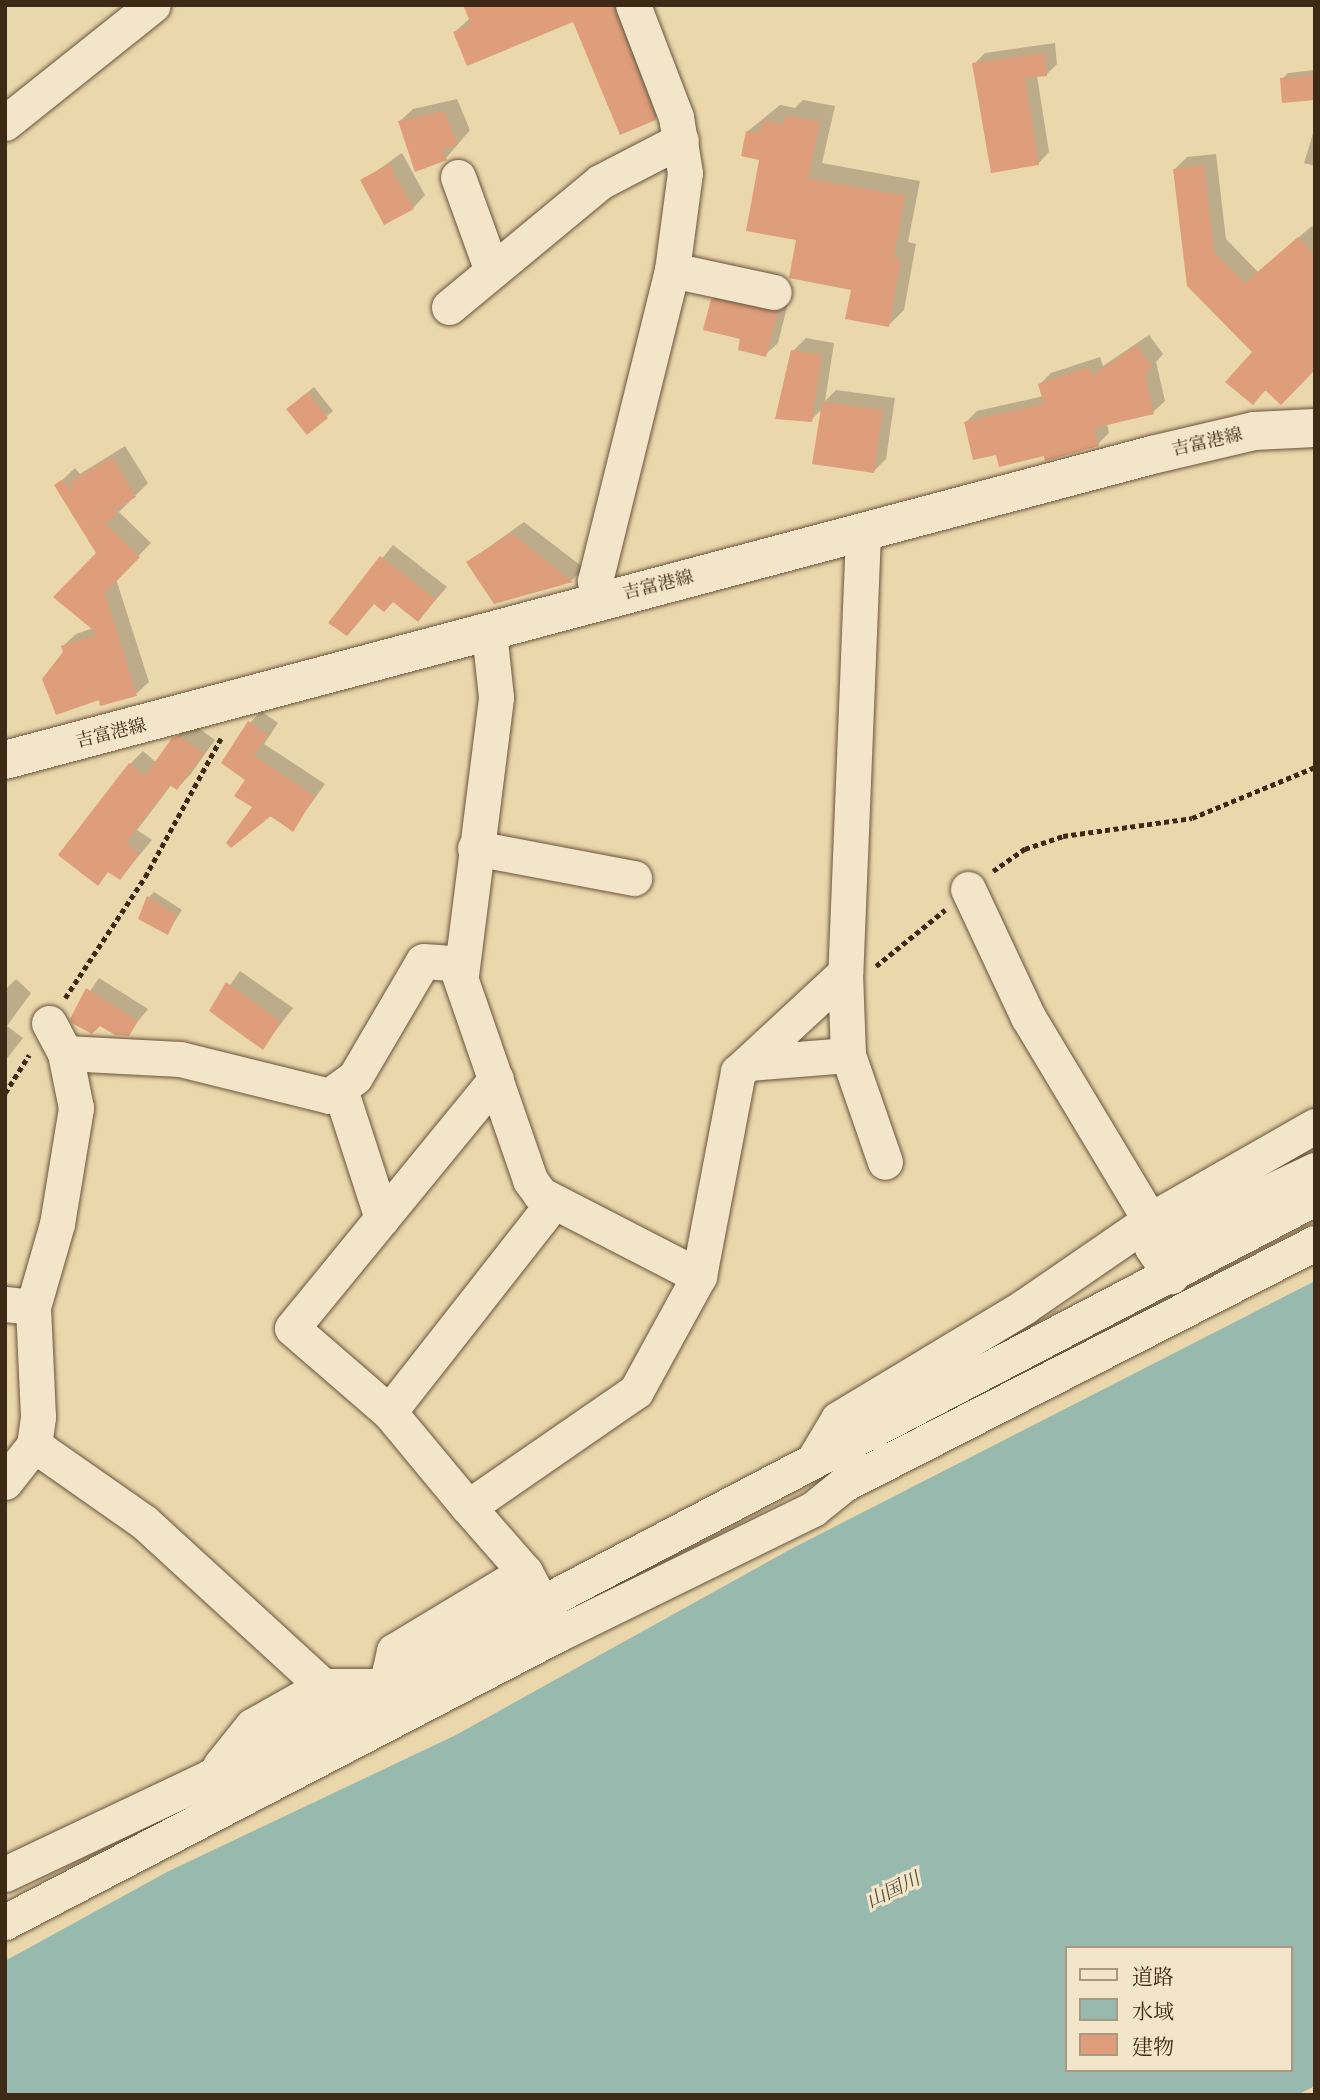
<!DOCTYPE html>
<meta charset="utf-8">
<style>
body{margin:0}
#map{position:relative;width:1320px;height:2100px;overflow:hidden;background:#ebd7ac;font-family:"Libre Caslon Text","Noto Serif JP",serif}
div>[style]{position:absolute}
.water>*{inset:0;background:#98b9ae}
.shadow>*{inset:0;background:#0003}
.building>*{inset:0;background:#de9d7b}
.path>*{height:4.5px;margin-top:-2.25px;transform-origin:0;background:repeating-linear-gradient(90deg,#3e2816 0 5px,transparent 0 8.5px)}
.roads{filter:drop-shadow(0 0 2px #69543c) drop-shadow(0 0 2px #69543c)}
.minor>*{height:35px;margin:-17.5px;padding:0 17.5px;transform-origin:17.5px;border-radius:17.5px;background:#f2e5c9}
.secondary>*{height:38px;margin:-19px;padding:0 19px;transform-origin:19px;border-radius:19px;background:#f2e5c9}
span{translate:-50% -50%;white-space:nowrap;text-align:center;line-height:1.15;-webkit-text-stroke:6px #f2e5c9;paint-order:stroke}
.street-label{font-size:18px;color:#3e2816}
.water-label{font-size:19px;color:#544c3c;font-style:italic}
.frame{position:absolute;inset:0;border:7px solid #3e2816;pointer-events:none}
.legend{position:absolute;left:1065px;top:1946px;width:228px;height:126px;box-sizing:border-box;background:#f2e5c9;border:2px solid #aa9981;margin:0;padding:9px 12px;list-style:none;font-size:21px;color:#3e2816}
.legend li{display:flex;align-items:center;gap:14px;height:35px}
.legend b{width:35px;border:2px solid #aa9981}
</style>
<div id="map">
<div class="water">
<i style="clip-path:polygon(evenodd,1315px 1281px,1315px 2086px,1297px 2095px,5px 2095px,5px 1961px,167px 1872px,456px 1735px,789px 1550px,1315px 1281px,1066px 1948px,1290px 1948px,1290px 2070px,1066px 2070px,1066px 1948px)"></i>
</div>
<div class="shadow">
<i style="clip-path:polygon(465px 5px,644px 5px,680px 93px,655px 119px,574px 20px,455px 32px,470px 18px)"></i>
<i style="clip-path:polygon(1055px 43px,1057px 64px,1046px 75px,1037px 76px,1049px 152px,1038px 164px,974px 64px,985px 53px)"></i>
<i style="clip-path:polygon(1315px 70px,1315px 98px,1282px 79px,1288px 73px)"></i>
<i style="clip-path:polygon(457px 99px,470px 130px,446px 158px,400px 121px,413px 109px)"></i>
<i style="clip-path:polygon(803px 100px,835px 106px,822px 163px,920px 181px,908px 242px,916px 244px,904px 310px,888px 326px,798px 238px,748px 131px,780px 105px,795px 108px)"></i>
<i style="clip-path:polygon(1315px 127px,1315px 166px,1304px 163px)"></i>
<i style="clip-path:polygon(402px 153px,425px 195px,413px 208px,362px 181px)"></i>
<i style="clip-path:polygon(1216px 154px,1226px 239px,1258px 272px,1312px 226px,1315px 229px,1315px 369px,1267px 389px,1253px 403px,1254px 352px,1175px 169px,1187px 157px)"></i>
<i style="clip-path:polygon(725px 287px,789px 299px,778px 343px,765px 355px,742px 338px,712px 300px)"></i>
<i style="clip-path:polygon(1149px 335px,1163px 354px,1156px 362px,1165px 401px,1153px 412px,1107px 423px,1109px 433px,1098px 444px,997px 453px,966px 422px,977px 411px,1044px 396px,1040px 384px,1051px 373px,1100px 357px,1103px 366px)"></i>
<i style="clip-path:polygon(806px 338px,834px 343px,825px 401px,836px 390px,895px 398px,886px 459px,874px 471px,823px 408px,811px 420px,793px 351px)"></i>
<i style="clip-path:polygon(314px 387px,333px 411px,307px 433px,295px 403px)"></i>
<i style="clip-path:polygon(125px 446px,148px 483px,119px 512px,151px 543px,116px 579px,149px 682px,136px 694px,100px 698px,63px 646px,76px 634px,93px 628px,98px 553px,56px 486px,75px 468px,80px 474px)"></i>
<i style="clip-path:polygon(524px 522px,584px 568px,572px 580px,494px 602px,468px 562px)"></i>
<i style="clip-path:polygon(393px 545px,447px 587px,418px 620px,394px 600px,375px 603px,347px 634px,330px 622px)"></i>
<i style="clip-path:polygon(261px 711px,278px 723px,264px 744px,325px 784px,292px 830px,254px 806px,247px 779px,250px 723px)"></i>
<i style="clip-path:polygon(193px 724px,215px 740px,190px 775px,177px 788px,172px 784px,137px 830px,152px 840px,120px 878px,130px 764px,143px 751px,157px 763px,174px 739px)"></i>
<i style="clip-path:polygon(154px 892px,182px 910px,167px 933px,149px 897px)"></i>
<i style="clip-path:polygon(240px 971px,293px 1008px,263px 1047px,212px 1010px)"></i>
<i style="clip-path:polygon(99px 978px,148px 1009px,128px 1034px,72px 1018px)"></i>
<i style="clip-path:polygon(16px 979px,31px 993px,7px 1026px,23px 1038px,5px 1061px,5px 990px)"></i>
</div>
<div class="building">
<i style="clip-path:polygon(463px 5px,613px 5px,656px 120px,620px 135px,573px 22px,467px 66px,453px 32px,471px 24px)"></i>
<i style="clip-path:polygon(1045px 53px,1047px 76px,1025px 78px,1039px 165px,991px 173px,972px 63px)"></i>
<i style="clip-path:polygon(1315px 75px,1315px 100px,1282px 103px,1280px 78px)"></i>
<i style="clip-path:polygon(444px 111px,458px 144px,442px 151px,447px 160px,415px 172px,398px 121px)"></i>
<i style="clip-path:polygon(786px 115px,820px 122px,808px 178px,905px 196px,894px 258px,901px 259px,889px 327px,845px 319px,851px 290px,789px 278px,796px 240px,746px 231px,759px 160px,741px 156px,746px 131px,760px 133px,763px 120px,784px 124px)"></i>
<i style="clip-path:polygon(389px 164px,414px 209px,384px 225px,360px 180px)"></i>
<i style="clip-path:polygon(1204px 165px,1214px 252px,1245px 283px,1298px 237px,1315px 255px,1315px 370px,1281px 405px,1265px 390px,1253px 405px,1225px 382px,1252px 352px,1187px 286px,1173px 169px)"></i>
<i style="clip-path:polygon(711px 299px,778px 311px,766px 357px,738px 350px,740px 339px,703px 330px)"></i>
<i style="clip-path:polygon(1136px 345px,1153px 367px,1145px 373px,1154px 414px,1094px 428px,1099px 446px,1045px 461px,1044px 456px,999px 467px,996px 455px,973px 460px,964px 422px,1044px 404px,1038px 384px,1089px 367px,1092px 376px)"></i>
<i style="clip-path:polygon(791px 350px,822px 355px,812px 422px,775px 419px)"></i>
<i style="clip-path:polygon(308px 392px,328px 418px,307px 435px,286px 409px)"></i>
<i style="clip-path:polygon(822px 402px,883px 410px,874px 473px,812px 464px)"></i>
<i style="clip-path:polygon(112px 457px,136px 497px,114px 510px,117px 516px,105px 523px,140px 557px,105px 593px,137px 696px,100px 706px,99px 700px,56px 715px,42px 679px,63px 652px,61px 646px,98px 634px,53px 597px,96px 553px,54px 485px,61px 480px,76px 494px,69px 483px)"></i>
<i style="clip-path:polygon(511px 533px,573px 582px,494px 604px,466px 562px)"></i>
<i style="clip-path:polygon(380px 556px,436px 599px,418px 622px,393px 602px,384px 612px,374px 604px,347px 636px,328px 623px)"></i>
<i style="clip-path:polygon(248px 721px,268px 735px,254px 756px,315px 796px,293px 832px,271px 816px,231px 848px,226px 843px,252px 807px,234px 796px,245px 780px,221px 763px)"></i>
<i style="clip-path:polygon(179px 736px,204px 753px,177px 790px,170px 785px,126px 843px,140px 854px,120px 880px,108px 872px,98px 886px,58px 855px,129px 763px,145px 776px,172px 738px)"></i>
<i style="clip-path:polygon(147px 896px,177px 916px,168px 935px,138px 919px)"></i>
<i style="clip-path:polygon(226px 982px,281px 1022px,263px 1050px,209px 1011px)"></i>
<i style="clip-path:polygon(86px 988px,138px 1021px,129px 1036px,115px 1035px,100px 1026px,92px 1034px,72px 1023px,70px 1019px)"></i>
</div>
<div class="path">
<i style="left:993px;top:871px;width:39px;rotate:-35deg"></i>
<i style="left:1025px;top:849px;width:40px;rotate:-18.9deg"></i>
<i style="left:1063px;top:836px;width:130px;rotate:-7.9deg"></i>
<i style="left:1192px;top:818px;width:133px;rotate:-22.5deg"></i>
<i style="left:876px;top:966px;width:89px;rotate:-39.1deg"></i>
<i style="left:65px;top:998px;width:145px;rotate:-56.5deg"></i>
<i style="left:145px;top:877px;width:158px;rotate:-61.3deg"></i>
<i style="left:5px;top:1093px;width:45px;rotate:-57.7deg"></i>
</div>
<div class="roads">
<div class="minor">
<i style="left:5px;top:123px;width:189px;rotate:-38.6deg"></i>
<i style="left:458px;top:177px;width:100px;rotate:70.1deg"></i>
<i style="left:672px;top:270px;width:104px;rotate:12.2deg"></i>
<i style="left:449px;top:307px;width:196px;rotate:-39.6deg"></i>
<i style="left:600px;top:182px;width:91px;rotate:-27.4deg"></i>
<i style="left:863px;top:533px;width:440px;rotate:92.3deg"></i>
<i style="left:845px;top:973px;width:82px;rotate:87.9deg"></i>
<i style="left:848px;top:1055px;width:113px;rotate:70.9deg"></i>
<i style="left:601px;top:600px;width:20px;rotate:-108deg"></i>
<i style="left:595px;top:581px;width:320px;rotate:-76.1deg"></i>
<i style="left:672px;top:270px;width:98px;rotate:-82.4deg"></i>
<i style="left:685px;top:173px;width:57px;rotate:-99.1deg"></i>
<i style="left:676px;top:117px;width:120px;rotate:-111deg"></i>
<i style="left:475px;top:848px;width:162px;rotate:10.7deg"></i>
<i style="left:968px;top:889px;width:141px;rotate:64.9deg"></i>
<i style="left:1028px;top:1017px;width:237px;rotate:59deg"></i>
<i style="left:1150px;top:1220px;width:27px;rotate:86deg"></i>
<i style="left:1152px;top:1247px;width:35px;rotate:57deg"></i>
<i style="left:461px;top:975px;width:280px;rotate:-82.8deg"></i>
<i style="left:496px;top:697px;width:66px;rotate:-96.1deg"></i>
<i style="left:49px;top:1023px;width:34px;rotate:62deg"></i>
<i style="left:65px;top:1053px;width:115px;rotate:3deg"></i>
<i style="left:180px;top:1059px;width:154px;rotate:13.9deg"></i>
<i style="left:329px;top:1096px;width:32px;rotate:-36deg"></i>
<i style="left:355px;top:1077px;width:134px;rotate:-59.6deg"></i>
<i style="left:423px;top:961px;width:32px;rotate:4deg"></i>
<i style="left:455px;top:963px;width:230px;rotate:70.9deg"></i>
<i style="left:530px;top:1180px;width:17px;rotate:54deg"></i>
<i style="left:540px;top:1194px;width:179px;rotate:27.3deg"></i>
<i style="left:748px;top:1063px;width:100px;rotate:-4.6deg"></i>
<i style="left:340px;top:1089px;width:136px;rotate:72deg"></i>
<i style="left:1152px;top:1247px;width:180px;rotate:-25.3deg"></i>
<i style="left:5px;top:1304px;width:28px;rotate:6deg"></i>
<i style="left:33px;top:1307px;width:110px;rotate:87.4deg"></i>
<i style="left:38px;top:1417px;width:28px;rotate:98deg"></i>
<i style="left:34px;top:1445px;width:47px;rotate:128.1deg"></i>
<i style="left:33px;top:1307px;width:86px;rotate:-73.9deg"></i>
<i style="left:57px;top:1224px;width:118px;rotate:-80.7deg"></i>
<i style="left:76px;top:1108px;width:56px;rotate:-101.3deg"></i>
<i style="left:389px;top:1412px;width:266px;rotate:-51.9deg"></i>
<i style="left:34px;top:1445px;width:134px;rotate:35deg"></i>
<i style="left:144px;top:1522px;width:243px;rotate:42.5deg"></i>
<i style="left:813px;top:1461px;width:49px;rotate:-59.2deg"></i>
<i style="left:838px;top:1419px;width:218px;rotate:-31.1deg"></i>
<i style="left:1025px;top:1306px;width:152px;rotate:-34.5deg"></i>
<i style="left:1150px;top:1220px;width:190px;rotate:-29.7deg"></i>
<i style="left:468px;top:1507px;width:124px;rotate:-129.7deg"></i>
<i style="left:389px;top:1412px;width:128px;rotate:-139.1deg"></i>
<i style="left:292px;top:1328px;width:322px;rotate:-50.7deg"></i>
<i style="left:554px;top:1626px;width:61px;rotate:-118.2deg"></i>
<i style="left:525px;top:1572px;width:86px;rotate:-131.2deg"></i>
<i style="left:468px;top:1507px;width:204px;rotate:-34.6deg"></i>
<i style="left:636px;top:1391px;width:131px;rotate:-61.3deg"></i>
<i style="left:699px;top:1276px;width:208px;rotate:-79.2deg"></i>
<i style="left:738px;top:1072px;width:146px;rotate:-42.8deg"></i>
<i style="left:220px;top:1766px;width:51px;rotate:-51.3deg"></i>
<i style="left:252px;top:1726px;width:81px;rotate:-29.4deg"></i>
<i style="left:323px;top:1686px;width:63px"></i>
<i style="left:386px;top:1686px;width:36px;rotate:-77deg"></i>
<i style="left:394px;top:1651px;width:153px;rotate:-31.1deg"></i>
<i style="left:5px;top:1874px;width:229px;rotate:-25.3deg"></i>
<i style="left:212px;top:1776px;width:1245px;rotate:-27.66deg"></i>
<i style="left:5px;top:1922px;width:624px;rotate:-27.51deg"></i>
<i style="left:558px;top:1634px;width:284px;rotate:-26.1deg"></i>
<i style="left:813px;top:1509px;width:40px;rotate:-39deg"></i>
<i style="left:844px;top:1484px;width:529px;rotate:-27.1deg"></i>
</div>
<div class="secondary">
<i style="left:5px;top:760px;width:1187px;rotate:-14.89deg"></i>
<i style="left:1152px;top:455px;width:105px;rotate:-13.2deg"></i>
<i style="left:1254px;top:431px;width:61px;rotate:-2.8deg"></i>
</div>
</div>
<div class="street-label">
<span style="left:1207px;top:442px;rotate:-13deg">吉富港線</span>
<span style="left:658px;top:585px;rotate:-14deg">吉富港線</span>
<span style="left:111px;top:733px;rotate:-14deg">吉富港線</span>
</div>
<div class="water-label">
<span style="left:893px;top:1890px;rotate:-26deg">山国川</span>
</div>
<div class="frame"></div>
<ul class="legend">
<li><b style="height:9px;background:#f2e5c9"></b>道路</li>
<li><b style="height:19px;background:#98b9ae"></b>水域</li>
<li><b style="height:19px;background:#de9d7b"></b>建物</li>
</ul>
</div>
